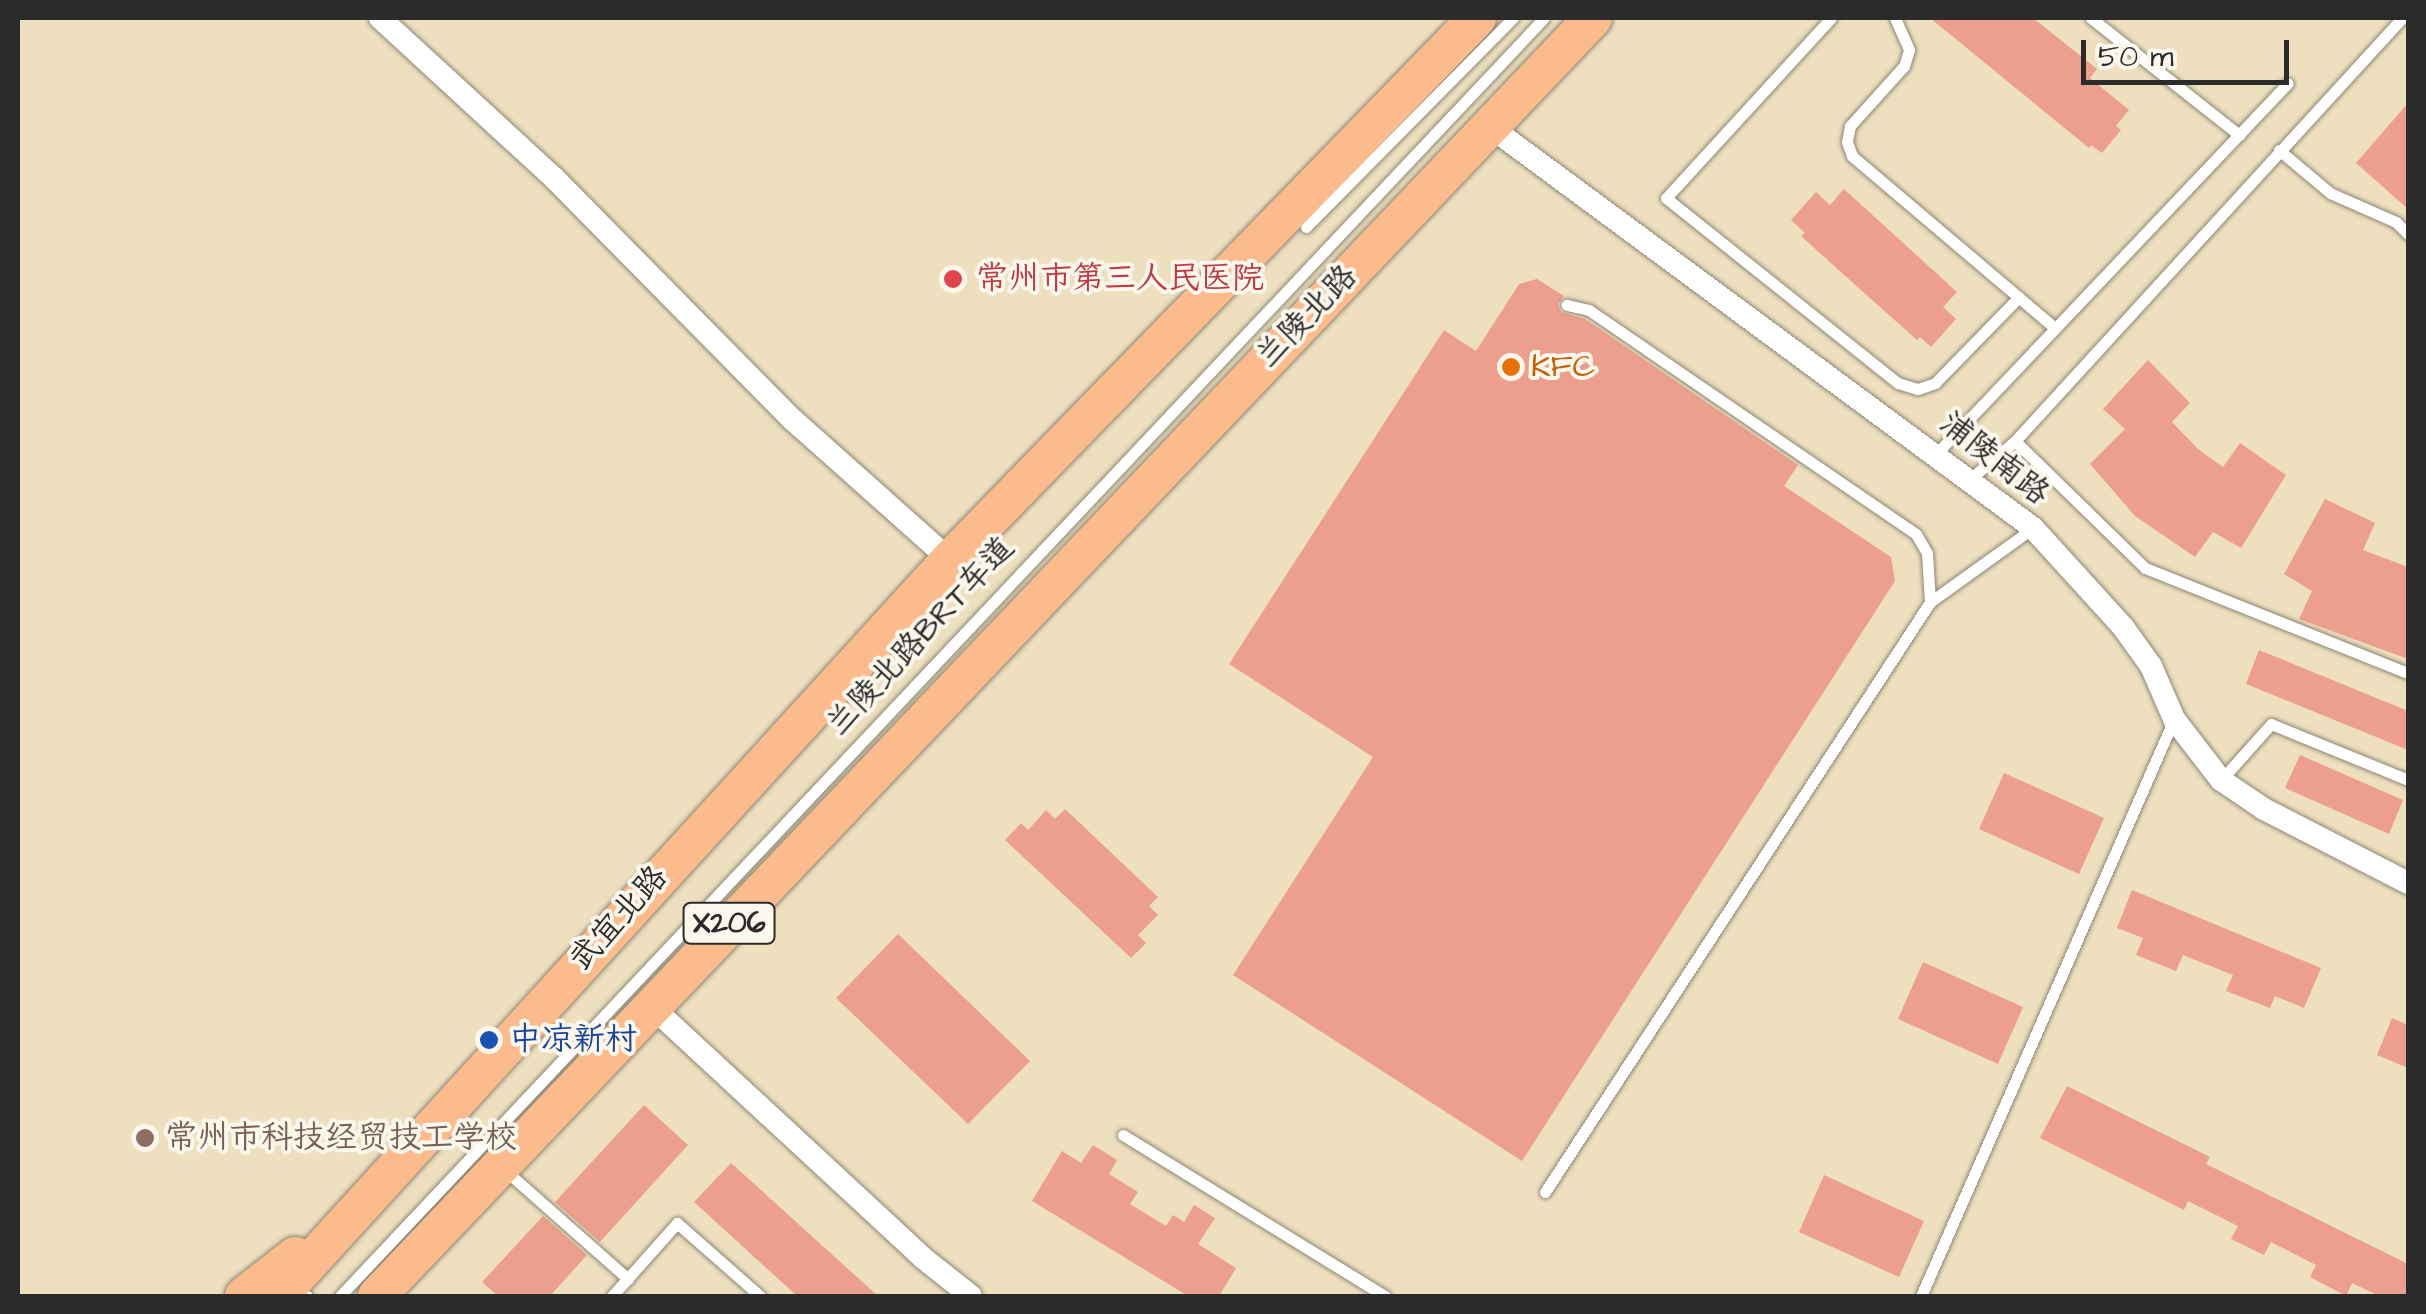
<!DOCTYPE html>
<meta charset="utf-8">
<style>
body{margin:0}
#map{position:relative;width:2426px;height:1314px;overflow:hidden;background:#eee0bf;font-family:"Architects Daughter","LXGW WenKai TC",sans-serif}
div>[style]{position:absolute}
.building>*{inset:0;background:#ed9f8e}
.roads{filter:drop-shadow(0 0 2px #8c8675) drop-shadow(0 0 2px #8c8675)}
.service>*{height:11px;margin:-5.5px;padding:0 5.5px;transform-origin:5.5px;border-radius:5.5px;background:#fff}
.minor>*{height:22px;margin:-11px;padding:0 11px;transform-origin:11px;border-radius:11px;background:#fff}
.primary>*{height:38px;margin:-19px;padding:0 19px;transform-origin:19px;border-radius:19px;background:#fbbb8d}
.dots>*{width:28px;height:28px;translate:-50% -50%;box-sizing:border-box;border:5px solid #fbf7ec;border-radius:50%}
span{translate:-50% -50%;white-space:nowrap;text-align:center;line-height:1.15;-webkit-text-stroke:8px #fbf7ec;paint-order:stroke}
.shield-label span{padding:2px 8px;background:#fbf7ec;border:2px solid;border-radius:8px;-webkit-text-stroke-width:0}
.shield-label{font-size:30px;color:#2b2b2b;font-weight:700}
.health-label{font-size:32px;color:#be3a42}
.left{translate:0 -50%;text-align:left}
.street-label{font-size:32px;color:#2b2b2b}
.food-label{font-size:32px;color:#c56008}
.transit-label{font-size:32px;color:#164399}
.education-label{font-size:32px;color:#785e54}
.frame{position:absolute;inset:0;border:20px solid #2b2b2b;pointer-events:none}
.scale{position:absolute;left:2081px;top:40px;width:208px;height:45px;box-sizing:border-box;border:5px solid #2b2b2b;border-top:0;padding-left:12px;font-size:30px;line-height:35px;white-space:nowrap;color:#2b2b2b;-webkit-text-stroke:8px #fbf7ec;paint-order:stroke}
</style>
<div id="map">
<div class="building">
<i style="clip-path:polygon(1930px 18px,2033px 18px,2097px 69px,2090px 78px,2129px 110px,2116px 126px,2121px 130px,2102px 153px,2091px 145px,2089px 148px)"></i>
<i style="clip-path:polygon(2408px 103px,2408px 209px,2356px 163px)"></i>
<i style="clip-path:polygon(1844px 189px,1957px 292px,1943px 307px,1956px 319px,1931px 347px,1920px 337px,1917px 340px,1843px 274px,1801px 236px,1805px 233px,1791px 220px,1816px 192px,1830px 205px)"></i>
<i style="clip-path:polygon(1537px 279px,1564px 296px,1558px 304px,1561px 312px,1585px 319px,1798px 465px,1784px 486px,1891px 557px,1895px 581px,1522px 1161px,1233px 975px,1373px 757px,1229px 664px,1444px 330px,1476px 351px,1519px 284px)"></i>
<i style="clip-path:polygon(2148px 360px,2190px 403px,2172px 422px,2198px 449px,2223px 467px,2240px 443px,2286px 475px,2241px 548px,2213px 532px,2195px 557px,2135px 516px,2090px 464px,2125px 429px,2103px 409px)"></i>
<i style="clip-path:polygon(2325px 499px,2375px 523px,2363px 550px,2408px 567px,2408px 659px,2299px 619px,2312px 591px,2284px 574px)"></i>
<i style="clip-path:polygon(2259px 650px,2408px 711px,2408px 750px,2246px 684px)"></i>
<i style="clip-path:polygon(2300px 755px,2403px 800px,2389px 834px,2285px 788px)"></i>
<i style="clip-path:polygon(2004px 773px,2104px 818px,2079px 874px,1979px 829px)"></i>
<i style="clip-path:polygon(1065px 809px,1158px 897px,1149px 906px,1158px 915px,1138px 935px,1146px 943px,1131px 958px,1005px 840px,1021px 823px,1028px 830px,1046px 810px,1055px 819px)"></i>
<i style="clip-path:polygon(2132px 890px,2321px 968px,2304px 1008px,2275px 996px,2270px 1008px,2226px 991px,2233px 975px,2183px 955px,2176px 971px,2136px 955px,2143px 938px,2117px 928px)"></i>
<i style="clip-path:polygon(898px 934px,1030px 1061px,968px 1124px,836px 998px)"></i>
<i style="clip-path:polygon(1923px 962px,2023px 1007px,1998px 1064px,1898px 1019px)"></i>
<i style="clip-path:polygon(2392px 1018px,2408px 1025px,2408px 1068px,2377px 1055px)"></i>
<i style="clip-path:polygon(2067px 1086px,2210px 1157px,2206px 1164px,2408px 1264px,2408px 1296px,2379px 1296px,2352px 1283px,2346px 1296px,2310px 1277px,2316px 1265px,2271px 1242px,2264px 1255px,2231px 1239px,2238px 1226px,2188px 1201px,2184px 1210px,2040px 1138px)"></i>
<i style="clip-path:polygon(644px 1105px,688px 1145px,600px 1242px,555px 1202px)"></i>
<i style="clip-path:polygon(1093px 1145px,1117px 1160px,1109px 1174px,1138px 1192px,1130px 1204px,1166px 1226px,1173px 1215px,1184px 1222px,1194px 1205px,1215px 1218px,1198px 1244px,1236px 1268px,1219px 1296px,1188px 1296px,1032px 1201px,1062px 1151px,1081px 1163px)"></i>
<i style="clip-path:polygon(731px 1163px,878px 1296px,797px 1296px,694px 1202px)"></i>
<i style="clip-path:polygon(1824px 1175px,1924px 1221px,1899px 1277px,1799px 1232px)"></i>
<i style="clip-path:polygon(543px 1216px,587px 1255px,550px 1296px,498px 1296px,482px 1282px)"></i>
</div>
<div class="roads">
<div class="service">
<i style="left:1831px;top:18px;width:244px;rotate:132.5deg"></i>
<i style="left:1666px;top:198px;width:297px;rotate:38.6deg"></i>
<i style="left:1898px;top:383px;width:21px;rotate:17deg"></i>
<i style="left:1918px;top:389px;width:18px;rotate:-19deg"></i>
<i style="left:1935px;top:383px;width:120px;rotate:-45.7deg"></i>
<i style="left:1895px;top:18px;width:35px;rotate:66deg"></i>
<i style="left:1909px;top:50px;width:17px;rotate:107deg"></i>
<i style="left:1904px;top:66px;width:81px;rotate:132deg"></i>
<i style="left:1850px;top:126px;width:16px;rotate:101deg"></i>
<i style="left:1847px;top:142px;width:15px;rotate:70deg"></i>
<i style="left:1852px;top:156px;width:266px;rotate:40.3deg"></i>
<i style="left:2091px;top:18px;width:189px;rotate:38.3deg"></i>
<i style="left:2279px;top:150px;width:67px;rotate:40.1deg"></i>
<i style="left:2330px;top:193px;width:72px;rotate:23.7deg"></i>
<i style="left:2396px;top:222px;width:17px;rotate:45deg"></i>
<i style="left:1306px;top:227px;width:294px;rotate:-45.3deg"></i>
<i style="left:2015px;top:441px;width:182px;rotate:44.3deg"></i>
<i style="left:2145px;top:568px;width:283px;rotate:21.8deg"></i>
<i style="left:1936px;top:454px;width:511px;rotate:-46.51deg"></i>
<i style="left:1970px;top:479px;width:59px;rotate:-40.2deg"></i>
<i style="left:2015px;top:441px;width:573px;rotate:-47.54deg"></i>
<i style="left:1930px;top:602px;width:127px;rotate:-35.7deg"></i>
<i style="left:2221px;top:780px;width:75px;rotate:-48.2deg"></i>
<i style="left:2271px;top:724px;width:148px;rotate:22.2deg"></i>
<i style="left:1123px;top:1135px;width:308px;rotate:31.6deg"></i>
<i style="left:506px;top:1171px;width:163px;rotate:41.5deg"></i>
<i style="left:1545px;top:1192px;width:705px;rotate:-56.87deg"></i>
<i style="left:1930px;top:602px;width:49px;rotate:-93.5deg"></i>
<i style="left:1927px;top:553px;width:22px;rotate:-120deg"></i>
<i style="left:1916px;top:534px;width:396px;rotate:-145.6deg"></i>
<i style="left:1589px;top:310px;width:23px;rotate:-167deg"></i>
<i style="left:306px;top:1296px;width:1px"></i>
<i style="left:340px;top:1296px;width:1756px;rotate:-46.71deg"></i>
<i style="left:612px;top:1296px;width:98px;rotate:-48.3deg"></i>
<i style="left:677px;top:1223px;width:111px;rotate:41.3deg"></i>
<i style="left:1921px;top:1296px;width:630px;rotate:-66.32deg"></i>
</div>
<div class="minor">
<i style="left:380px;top:18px;width:236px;rotate:42.6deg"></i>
<i style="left:554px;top:178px;width:340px;rotate:45.4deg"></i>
<i style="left:793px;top:420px;width:210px;rotate:41.7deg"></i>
<i style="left:1489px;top:126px;width:676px;rotate:36.46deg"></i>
<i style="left:2033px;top:528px;width:134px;rotate:47.7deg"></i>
<i style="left:2123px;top:627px;width:48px;rotate:54.3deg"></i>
<i style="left:2151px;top:666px;width:58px;rotate:66.5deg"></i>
<i style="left:2174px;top:719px;width:77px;rotate:52.4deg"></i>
<i style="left:2221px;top:780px;width:52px;rotate:34deg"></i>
<i style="left:2264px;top:809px;width:162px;rotate:27.2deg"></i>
<i style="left:650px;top:1005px;width:372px;rotate:42.8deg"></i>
<i style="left:923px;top:1258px;width:61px;rotate:38.4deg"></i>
</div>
<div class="primary">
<i style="left:244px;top:1296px;width:65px;rotate:-38.1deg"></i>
<i style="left:279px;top:1296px;width:996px;rotate:-47.65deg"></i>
<i style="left:950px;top:560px;width:756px;rotate:-45.8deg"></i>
<i style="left:377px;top:1296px;width:1764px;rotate:-46.42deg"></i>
</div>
</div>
<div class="dots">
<i style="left:953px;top:279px;background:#e0444e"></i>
<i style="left:1511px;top:367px;background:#e8710a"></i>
<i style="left:489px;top:1040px;background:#1a4fb4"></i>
<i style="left:145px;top:1138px;background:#8d6e63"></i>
</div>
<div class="shield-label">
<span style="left:729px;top:923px">X206</span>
</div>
<div class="health-label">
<span class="left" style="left:976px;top:279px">常州市第三人民医院</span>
</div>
<div class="street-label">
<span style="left:1307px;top:317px;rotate:-46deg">兰陵北路</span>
<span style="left:1994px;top:459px;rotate:38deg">浦陵南路</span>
<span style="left:921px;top:637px;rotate:-47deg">兰陵北路BRT车道</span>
<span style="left:619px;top:919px;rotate:-48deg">武宜北路</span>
</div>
<div class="food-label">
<span class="left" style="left:1531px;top:367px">KFC</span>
</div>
<div class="transit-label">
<span class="left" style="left:509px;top:1040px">中凉新村</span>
</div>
<div class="education-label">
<span class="left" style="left:165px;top:1138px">常州市科技经贸技工学校</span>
</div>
<div class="frame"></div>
<div class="scale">50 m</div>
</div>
